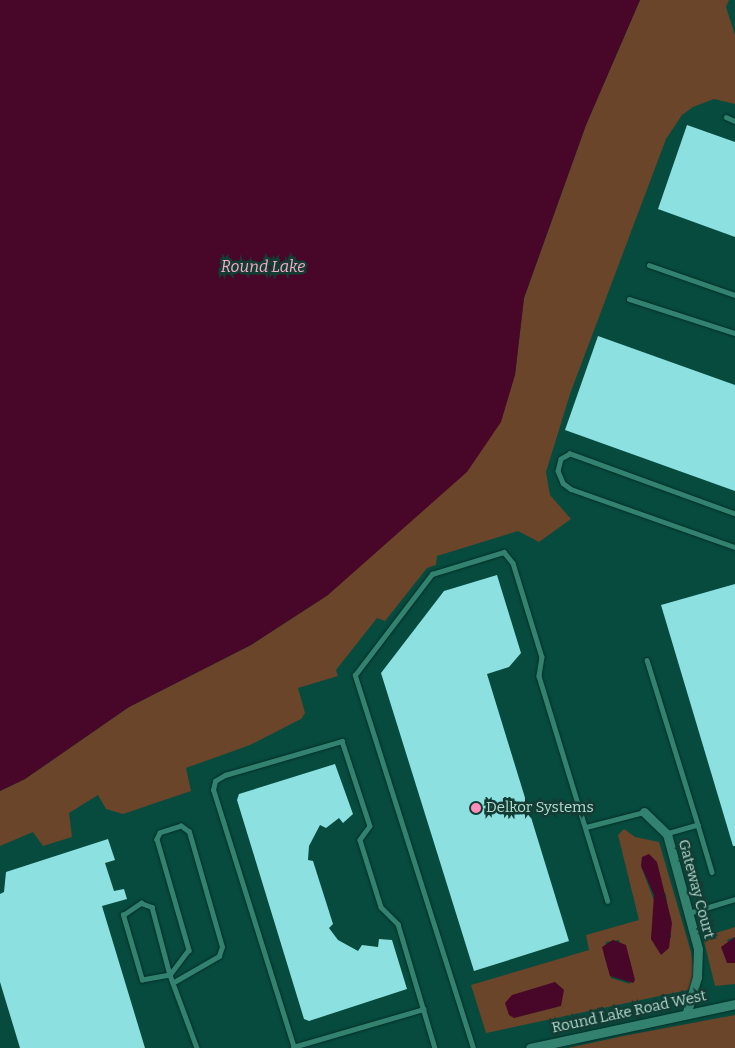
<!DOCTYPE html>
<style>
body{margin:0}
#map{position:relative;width:735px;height:1048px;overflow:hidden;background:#074a3e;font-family:Bitter,serif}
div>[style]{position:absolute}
.green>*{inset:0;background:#6a452a}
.water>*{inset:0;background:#480728}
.building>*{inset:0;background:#8ce0e0}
.roads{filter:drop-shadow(0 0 1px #012e25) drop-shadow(0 0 1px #012e25)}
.service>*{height:4.5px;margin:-2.25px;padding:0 2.25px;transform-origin:2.25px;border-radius:2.25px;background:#338270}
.minor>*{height:9px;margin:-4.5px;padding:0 4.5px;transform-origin:4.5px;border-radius:4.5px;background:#338270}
.dots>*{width:14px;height:14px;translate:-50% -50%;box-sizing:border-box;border:2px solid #133d34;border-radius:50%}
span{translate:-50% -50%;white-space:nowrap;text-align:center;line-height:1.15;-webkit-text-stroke:5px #133d34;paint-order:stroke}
.poi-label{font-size:15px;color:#b7dcd1}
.left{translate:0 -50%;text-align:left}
.street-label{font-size:15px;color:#b7dcd1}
.water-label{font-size:16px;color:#faa8c6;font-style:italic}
</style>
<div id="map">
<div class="green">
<i style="clip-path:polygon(640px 0,729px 0,726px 7px,735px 35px,735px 104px,714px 99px,693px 107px,682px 115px,666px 139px,570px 394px,546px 472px,550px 495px,571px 519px,539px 542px,518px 531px,437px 556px,436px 565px,427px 568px,385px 621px,377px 618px,336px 670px,338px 676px,298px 688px,305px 713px,301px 719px,250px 745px,186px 768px,191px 791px,123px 814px,106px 809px,98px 795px,69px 813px,72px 837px,43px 846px,33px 832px,0 846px,0 791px,25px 779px,129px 707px,251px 645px,328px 595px,515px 375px,524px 298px,586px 125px)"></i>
<i style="clip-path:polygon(evenodd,624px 829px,635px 837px,659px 842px,691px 952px,697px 988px,486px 1033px,471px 985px,589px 950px,586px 935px,639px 920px,618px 835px,624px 829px,641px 866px,666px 894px,671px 938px,651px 939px,655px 903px,641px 866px,624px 829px,619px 940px,630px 984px,611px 978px,604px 955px,606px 942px,619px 940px)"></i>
<i style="clip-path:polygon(735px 927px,735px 937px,727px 940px,735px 963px,735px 984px,715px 986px,703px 937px)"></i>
<i style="clip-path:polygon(735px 1015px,735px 1048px,568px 1048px,623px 1036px)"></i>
</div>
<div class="water">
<i style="clip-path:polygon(0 0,640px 0,586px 125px,524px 298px,515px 375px,501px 422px,467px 472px,328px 595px,251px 645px,129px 707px,25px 779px,0 791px)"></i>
<i style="clip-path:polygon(649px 854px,657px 862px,672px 923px,669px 948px,661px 955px,651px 939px,654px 895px,641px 866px,642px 857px)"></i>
<i style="clip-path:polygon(735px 937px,735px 963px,727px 963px,721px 947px)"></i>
<i style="clip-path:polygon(613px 940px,626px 945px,635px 980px,633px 983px,610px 976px,602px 947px)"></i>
<i style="clip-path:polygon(555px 982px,564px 990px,561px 1006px,514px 1018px,509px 1015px,505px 1003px,512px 995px)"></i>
</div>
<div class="building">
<i style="clip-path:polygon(687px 125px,735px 142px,735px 237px,658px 209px)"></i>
<i style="clip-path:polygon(598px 336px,735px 385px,735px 491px,565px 430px)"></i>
<i style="clip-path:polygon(497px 575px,521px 653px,509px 667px,487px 674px,569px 941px,474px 971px,381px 673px,444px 591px)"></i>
<i style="clip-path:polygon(735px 584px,735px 846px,733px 846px,661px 605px)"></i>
<i style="clip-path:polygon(335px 764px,353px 814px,343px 823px,339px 818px,326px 828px,320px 825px,309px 846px,308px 860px,313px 861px,333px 924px,329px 928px,338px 940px,358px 951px,362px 945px,378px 947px,379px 939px,392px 940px,407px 989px,309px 1021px,304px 1019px,237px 800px,239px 794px)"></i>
<i style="clip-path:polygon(108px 839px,115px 860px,105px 863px,114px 891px,124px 889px,127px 899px,102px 906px,145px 1048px,20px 1048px,0 982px,0 894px,4px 892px,6px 872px)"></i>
</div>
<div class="roads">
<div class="service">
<i style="left:726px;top:117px;width:10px;rotate:24deg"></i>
<i style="left:649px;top:265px;width:91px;rotate:19.2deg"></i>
<i style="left:629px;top:299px;width:111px;rotate:17.8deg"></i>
<i style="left:735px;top:514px;width:176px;rotate:-160deg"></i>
<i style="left:570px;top:454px;width:10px;rotate:151deg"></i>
<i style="left:561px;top:459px;width:12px;rotate:104deg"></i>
<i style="left:558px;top:471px;width:13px;rotate:67deg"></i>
<i style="left:563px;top:483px;width:10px;rotate:37deg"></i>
<i style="left:571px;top:489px;width:174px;rotate:19.5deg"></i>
<i style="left:647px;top:660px;width:173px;rotate:72.8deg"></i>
<i style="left:698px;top:825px;width:32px;rotate:164deg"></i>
<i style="left:698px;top:825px;width:49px;rotate:73.4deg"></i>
<i style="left:586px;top:827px;width:60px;rotate:-14.5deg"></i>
<i style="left:689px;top:913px;width:48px;rotate:-16.9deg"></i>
<i style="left:174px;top:982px;width:52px;rotate:-30deg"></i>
<i style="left:219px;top:956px;width:9px;rotate:-72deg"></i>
<i style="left:222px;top:947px;width:120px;rotate:-106deg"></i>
<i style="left:189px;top:832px;width:10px;rotate:-143deg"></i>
<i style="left:181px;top:826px;width:22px;rotate:162deg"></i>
<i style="left:160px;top:833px;width:7px;rotate:117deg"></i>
<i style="left:157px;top:839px;width:116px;rotate:73.9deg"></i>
<i style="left:189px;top:950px;width:31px;rotate:127deg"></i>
<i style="left:170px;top:975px;width:28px;rotate:170deg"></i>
<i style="left:142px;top:980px;width:68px;rotate:-106.3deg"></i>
<i style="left:123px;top:915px;width:22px;rotate:-34deg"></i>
<i style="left:141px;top:903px;width:12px;rotate:20deg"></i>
<i style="left:152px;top:907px;width:70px;rotate:75.2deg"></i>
<i style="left:170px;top:975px;width:78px;rotate:69.7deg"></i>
<i style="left:293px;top:1047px;width:136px;rotate:-16.2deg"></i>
<i style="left:294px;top:1048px;width:270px;rotate:-107.4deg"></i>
<i style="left:213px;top:790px;width:9px;rotate:-77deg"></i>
<i style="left:215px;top:781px;width:12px;rotate:-31deg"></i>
<i style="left:225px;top:775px;width:122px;rotate:-16.2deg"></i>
<i style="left:342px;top:741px;width:89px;rotate:71.8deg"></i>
<i style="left:370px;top:826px;width:17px;rotate:126deg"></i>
<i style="left:360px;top:840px;width:70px;rotate:72.6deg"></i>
<i style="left:381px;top:907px;width:24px;rotate:45deg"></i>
<i style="left:398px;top:924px;width:129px;rotate:73.4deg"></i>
<i style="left:473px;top:1048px;width:391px;rotate:-107.6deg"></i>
<i style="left:355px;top:675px;width:127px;rotate:-52.7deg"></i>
<i style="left:432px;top:574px;width:75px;rotate:-17deg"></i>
<i style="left:504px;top:552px;width:14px;rotate:51deg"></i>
<i style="left:513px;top:563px;width:98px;rotate:72.9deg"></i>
<i style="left:542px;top:657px;width:19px;rotate:99deg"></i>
<i style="left:539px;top:676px;width:235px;rotate:73deg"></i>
</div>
<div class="minor">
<i style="left:644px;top:812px;width:32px;rotate:44deg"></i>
<i style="left:667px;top:834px;width:119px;rotate:74.9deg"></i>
<i style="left:698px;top:949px;width:28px;rotate:92deg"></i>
<i style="left:697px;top:977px;width:36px;rotate:106deg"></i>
<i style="left:530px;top:1048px;width:210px;rotate:-12.1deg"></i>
</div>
</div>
<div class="dots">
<i style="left:476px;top:808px;background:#ff8ebb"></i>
</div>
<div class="poi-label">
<span class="left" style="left:486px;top:808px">Delkor Systems</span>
</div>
<div class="street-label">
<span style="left:696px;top:889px;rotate:75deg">Gateway Court</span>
<span style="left:629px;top:1012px;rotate:-12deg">Round Lake Road West</span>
</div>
<div class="water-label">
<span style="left:263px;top:267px">Round Lake</span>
</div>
</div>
